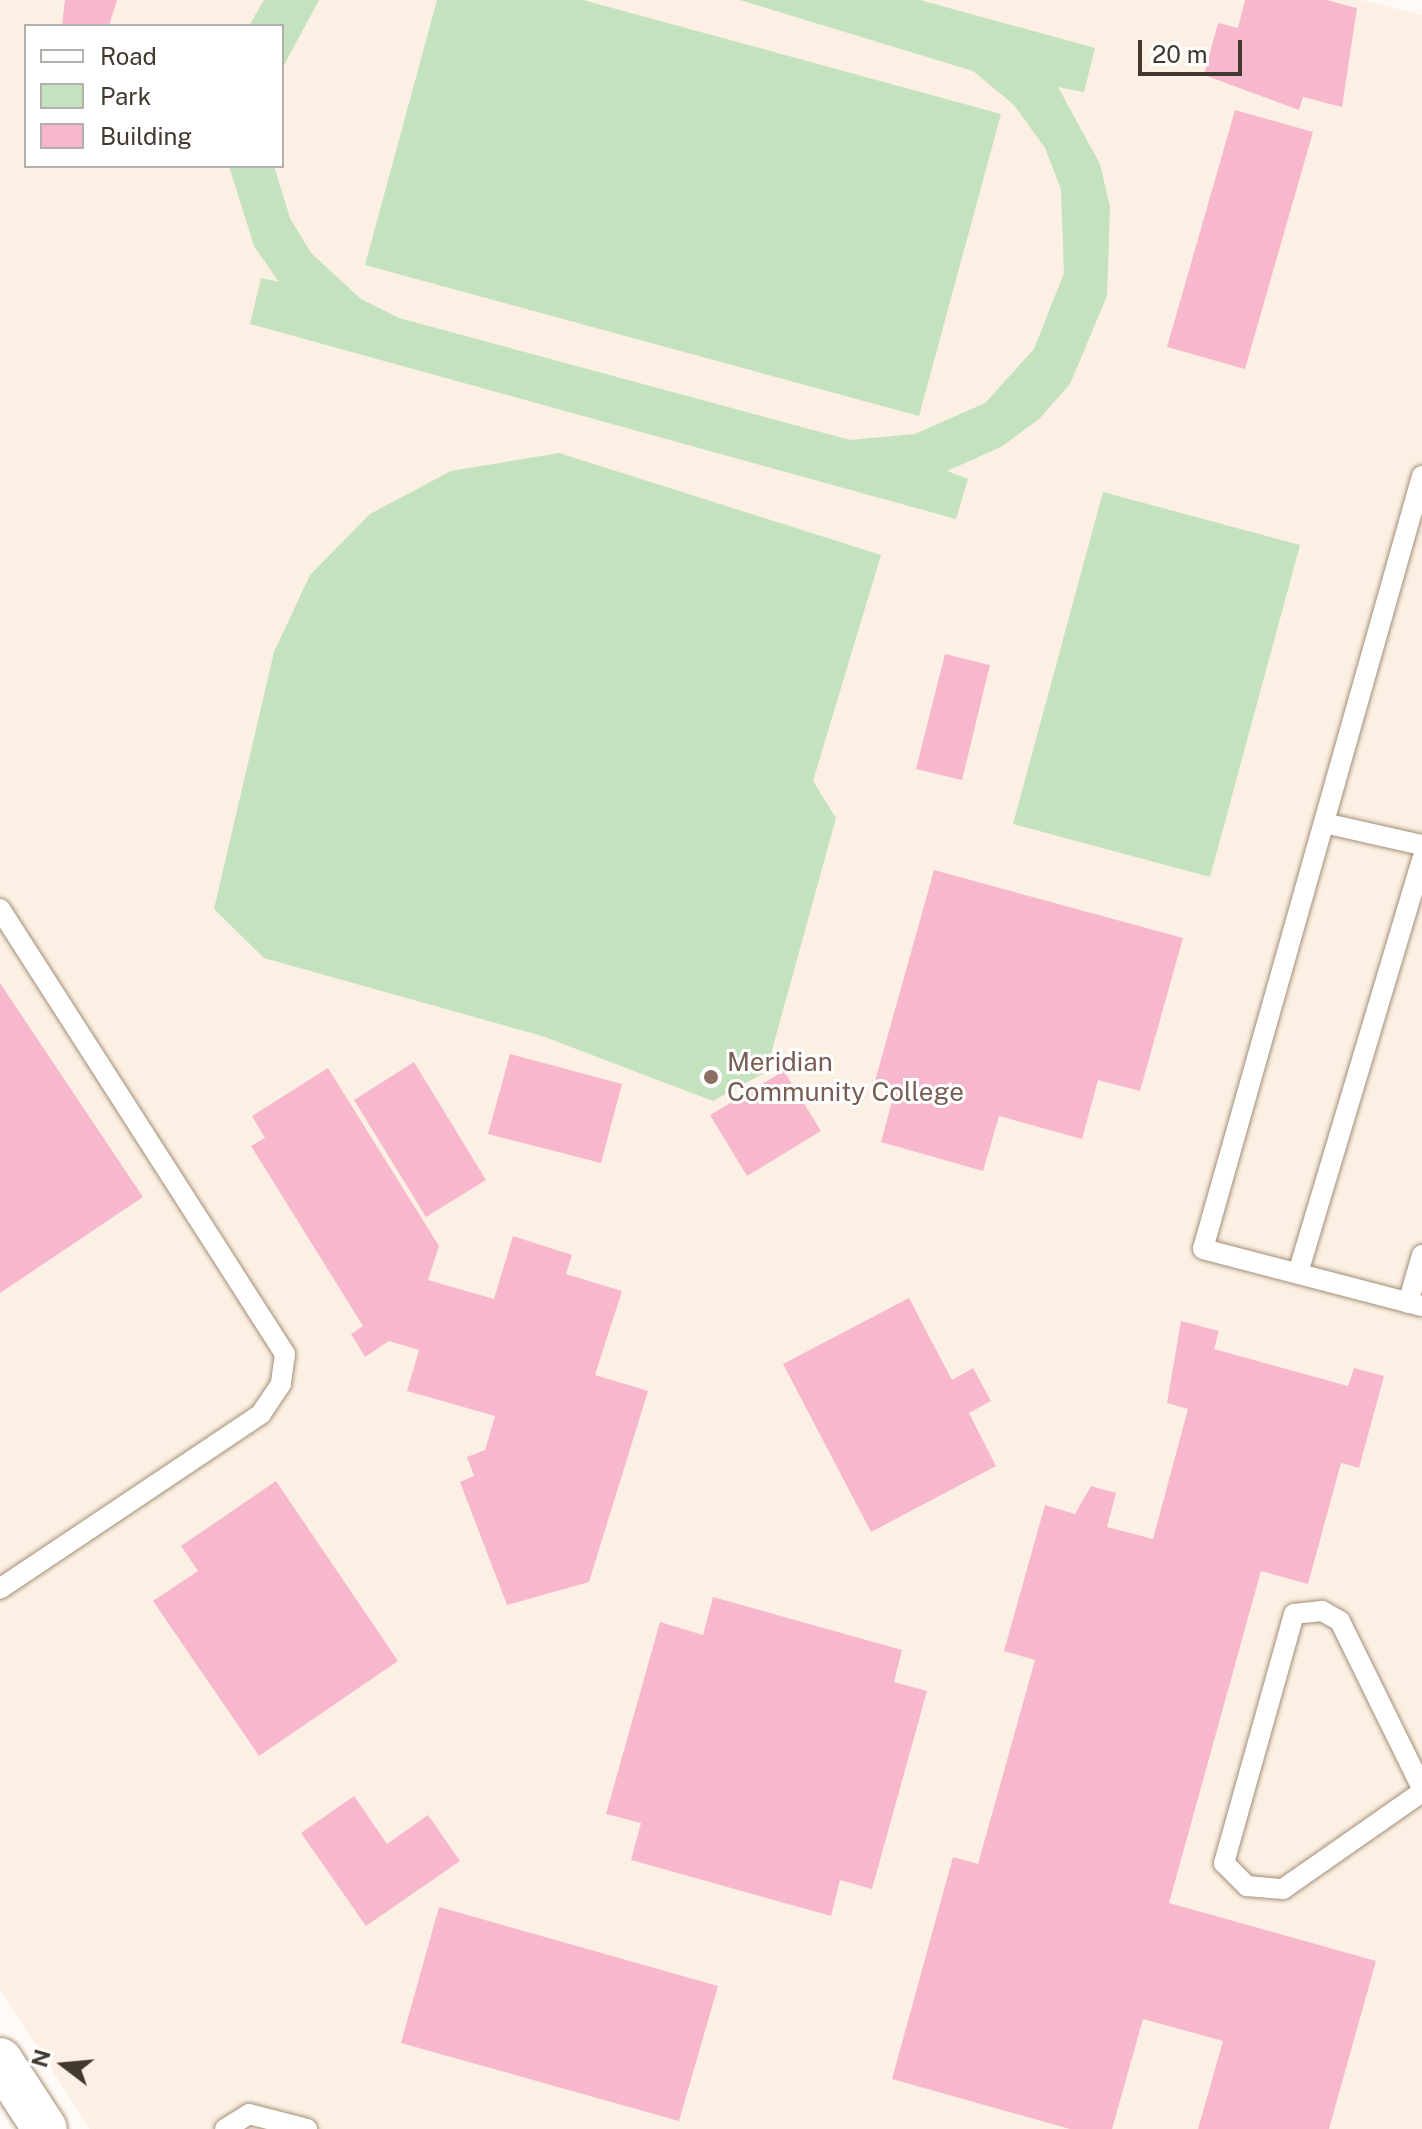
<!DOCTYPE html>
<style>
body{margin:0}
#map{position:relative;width:1422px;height:2129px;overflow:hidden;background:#fffaf5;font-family:"Public Sans",sans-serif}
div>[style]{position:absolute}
.built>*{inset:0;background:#fcf0e4}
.green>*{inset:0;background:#c4e2be}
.building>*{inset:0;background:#f7b8ce}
.roads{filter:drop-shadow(0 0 2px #a38e76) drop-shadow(0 0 2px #a38e76)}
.service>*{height:20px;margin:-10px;padding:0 10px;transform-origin:10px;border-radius:10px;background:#fff}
.tertiary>*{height:44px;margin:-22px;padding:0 22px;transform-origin:22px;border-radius:22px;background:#fff}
.dots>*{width:22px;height:22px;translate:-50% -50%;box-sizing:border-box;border:4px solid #fff;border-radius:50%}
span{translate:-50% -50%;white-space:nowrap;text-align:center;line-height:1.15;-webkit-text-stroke:6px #fff;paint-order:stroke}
.education-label{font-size:26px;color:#785e54}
.left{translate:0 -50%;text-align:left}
.legend{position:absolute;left:24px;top:24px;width:260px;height:144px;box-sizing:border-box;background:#fff;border:2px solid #b3afab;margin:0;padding:10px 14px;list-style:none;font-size:24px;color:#41382e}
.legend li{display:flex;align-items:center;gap:16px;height:40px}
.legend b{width:40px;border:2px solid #b3afab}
.north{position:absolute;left:24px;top:2025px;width:80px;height:80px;-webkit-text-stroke:6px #fff;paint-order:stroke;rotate:286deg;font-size:22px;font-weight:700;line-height:32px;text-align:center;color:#41382e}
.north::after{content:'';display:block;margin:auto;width:28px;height:36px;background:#41382e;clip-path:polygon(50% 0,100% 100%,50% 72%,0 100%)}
.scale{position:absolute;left:1138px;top:40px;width:104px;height:36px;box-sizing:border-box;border:4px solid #41382e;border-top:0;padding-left:10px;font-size:24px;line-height:28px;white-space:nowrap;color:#41382e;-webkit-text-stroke:6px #fff;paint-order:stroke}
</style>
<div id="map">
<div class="built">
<i style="clip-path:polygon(evenodd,0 0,1362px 0,1422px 15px,1422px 2129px,90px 2129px,0 1989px,0 0,26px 26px,282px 26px,282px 166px,26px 166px,26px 26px)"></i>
</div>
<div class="green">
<i style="clip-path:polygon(264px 0,319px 0,282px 69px,282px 26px,249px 26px)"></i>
<i style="clip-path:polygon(437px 0,583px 0,1001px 114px,919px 416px,365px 265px)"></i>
<i style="clip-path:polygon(740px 0,920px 0,1095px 48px,1084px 92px,1058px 87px,1100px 164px,1110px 207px,1107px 296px,1070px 384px,1039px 419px,1001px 447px,947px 471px,968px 479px,956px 519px,250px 324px,261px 278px,279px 282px,254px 246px,229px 166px,274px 166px,290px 218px,311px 253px,361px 299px,399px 318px,850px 440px,915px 434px,985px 403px,1034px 349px,1064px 273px,1061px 189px,1045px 148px,1014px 105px,973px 71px)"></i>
<i style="clip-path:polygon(559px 453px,881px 555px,813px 781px,836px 818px,766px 1072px,713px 1101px,542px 1036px,264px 958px,214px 909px,274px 652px,310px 575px,370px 514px,451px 471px)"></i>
<i style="clip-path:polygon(1103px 492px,1300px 545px,1210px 877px,1013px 824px)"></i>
</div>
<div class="building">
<i style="clip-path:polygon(65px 0,117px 0,109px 26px,62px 26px)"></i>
<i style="clip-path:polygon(1245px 0,1326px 0,1357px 8px,1342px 107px,1303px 97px,1299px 110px,1204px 75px,1218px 23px,1238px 28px)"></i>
<i style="clip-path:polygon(1235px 110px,1313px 132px,1245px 369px,1167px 347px)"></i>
<i style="clip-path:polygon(945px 654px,990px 665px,962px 780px,916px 769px)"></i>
<i style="clip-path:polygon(934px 870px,1183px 938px,1140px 1091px,1098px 1080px,1082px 1139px,999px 1116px,983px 1171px,881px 1142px,896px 1087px,875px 1081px)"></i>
<i style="clip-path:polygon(0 983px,143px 1197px,0 1293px)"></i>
<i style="clip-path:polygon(510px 1054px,622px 1084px,601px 1163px,488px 1134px)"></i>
<i style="clip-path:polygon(414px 1062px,486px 1180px,426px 1217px,354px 1100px)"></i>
<i style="clip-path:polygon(328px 1068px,439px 1246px,428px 1280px,494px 1299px,513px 1236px,572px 1255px,566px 1274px,622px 1291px,595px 1375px,648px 1391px,589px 1582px,507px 1605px,460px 1482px,474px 1476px,467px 1457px,485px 1450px,495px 1416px,407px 1391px,419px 1350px,389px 1341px,365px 1357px,351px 1334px,363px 1326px,251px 1146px,265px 1138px,252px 1116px)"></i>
<i style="clip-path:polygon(784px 1071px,821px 1131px,747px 1176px,710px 1115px)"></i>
<i style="clip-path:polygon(909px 1298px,952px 1380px,973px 1368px,991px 1401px,969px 1413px,996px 1466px,871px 1532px,783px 1364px)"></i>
<i style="clip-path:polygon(1181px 1321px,1219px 1331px,1214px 1349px,1348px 1386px,1354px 1368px,1384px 1376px,1359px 1468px,1341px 1463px,1308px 1584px,1261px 1571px,1169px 1903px,1376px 1961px,1329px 2129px,1198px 2129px,1223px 2041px,1143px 2019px,1112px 2129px,1070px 2129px,892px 2079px,953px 1857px,978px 1864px,1035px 1660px,1004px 1651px,1045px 1505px,1075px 1514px,1091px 1486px,1116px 1493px,1107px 1527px,1153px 1539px,1188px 1409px,1167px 1403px)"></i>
<i style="clip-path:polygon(276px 1481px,398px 1661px,259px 1756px,153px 1601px,198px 1571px,181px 1546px)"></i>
<i style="clip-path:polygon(713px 1597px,902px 1650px,894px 1682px,927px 1691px,872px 1889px,840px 1880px,831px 1916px,631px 1860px,641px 1823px,606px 1814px,660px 1622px,703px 1635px)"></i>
<i style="clip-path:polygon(354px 1796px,387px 1844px,428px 1815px,460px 1861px,366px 1926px,301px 1833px)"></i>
<i style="clip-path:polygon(439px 1907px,718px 1986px,679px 2121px,401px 2043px)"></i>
</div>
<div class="roads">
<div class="service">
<i style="left:1422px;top:476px;width:803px;rotate:105.82deg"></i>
<i style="left:1203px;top:1249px;width:226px;rotate:14.6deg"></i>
<i style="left:1324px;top:823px;width:100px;rotate:12.7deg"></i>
<i style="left:0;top:909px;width:528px;rotate:57.36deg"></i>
<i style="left:285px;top:1354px;width:30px;rotate:98deg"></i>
<i style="left:281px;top:1384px;width:36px;rotate:124deg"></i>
<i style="left:261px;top:1414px;width:314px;rotate:146.2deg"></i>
<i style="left:1298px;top:1273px;width:431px;rotate:-73.3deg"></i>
<i style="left:1408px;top:1303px;width:50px;rotate:-73.7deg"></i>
<i style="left:1422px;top:1788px;width:186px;rotate:-116.2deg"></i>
<i style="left:1340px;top:1621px;width:21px;rotate:-151deg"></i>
<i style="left:1322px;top:1611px;width:28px;rotate:174deg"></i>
<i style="left:1294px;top:1614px;width:259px;rotate:105.7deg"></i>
<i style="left:1224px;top:1863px;width:33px;rotate:45deg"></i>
<i style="left:1247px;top:1886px;width:36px;rotate:5deg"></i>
<i style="left:1283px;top:1889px;width:169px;rotate:-34.9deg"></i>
<i style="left:225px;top:2129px;width:28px;rotate:-32deg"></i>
<i style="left:249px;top:2114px;width:60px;rotate:14.5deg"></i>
</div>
<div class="tertiary">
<i style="left:0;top:2060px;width:82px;rotate:56.9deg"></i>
</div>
</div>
<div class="dots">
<i style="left:711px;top:1077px;background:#8d6e63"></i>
</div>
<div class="education-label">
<span class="left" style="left:727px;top:1077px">Meridian<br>Community College</span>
</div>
<ul class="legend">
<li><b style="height:10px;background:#fff"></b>Road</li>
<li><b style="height:22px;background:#c4e2be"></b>Park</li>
<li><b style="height:22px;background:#f7b8ce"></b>Building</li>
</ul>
<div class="north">N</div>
<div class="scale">20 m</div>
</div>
